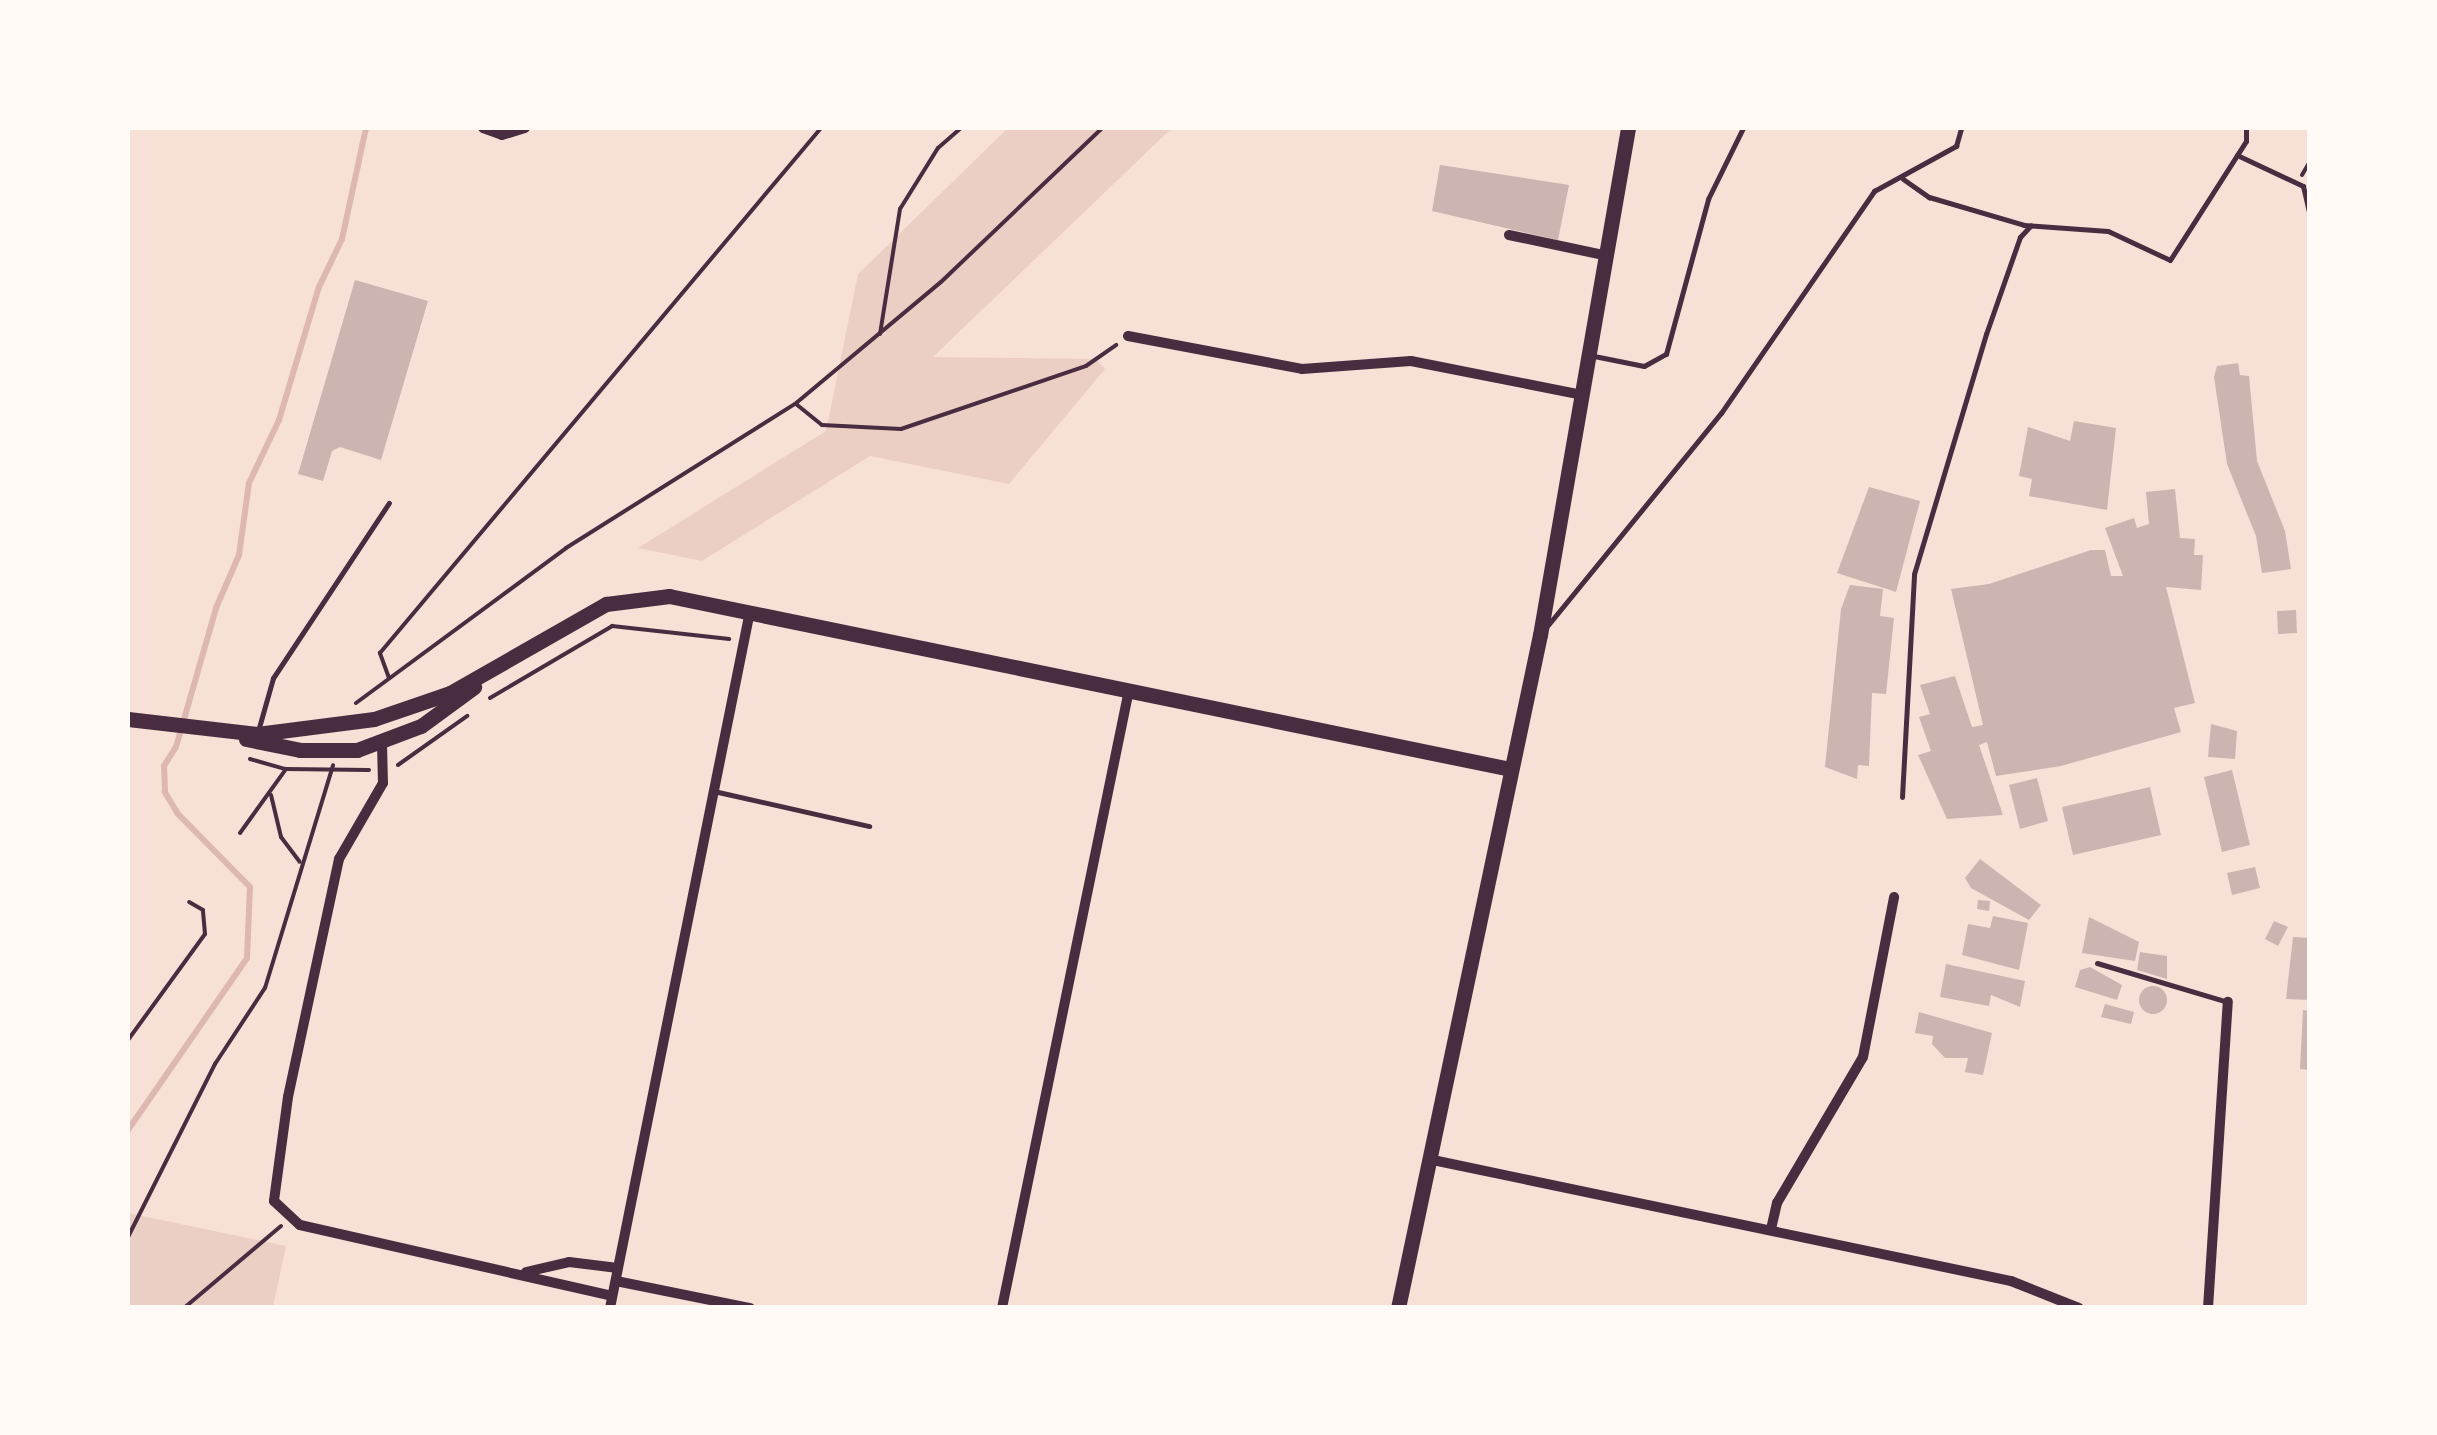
<!DOCTYPE html>
<style>
body{margin:0}
#map{position:relative;width:2437px;height:1435px;overflow:hidden;background:#f7e1d7;font-family:Montserrat,sans-serif}
div>[style]{position:absolute}
.green>*{inset:0;background:#ebcfc5}
.stream>*{height:6px;margin:-3px;padding:0 3px;transform-origin:3px;border-radius:3px;background:#dcb8b0}
.building>*{inset:0;background:#ccb4b1}
.round{border-radius:50%}
.path>*{height:4px;margin:-2px;padding:0 2px;transform-origin:2px;border-radius:2px;background:#4a2c40}
.service>*{height:5px;margin:-2.5px;padding:0 2.5px;transform-origin:2.5px;border-radius:2.5px;background:#4a2c40}
.minor>*{height:10px;margin:-5px;padding:0 5px;transform-origin:5px;border-radius:5px;background:#4a2c40}
.secondary>*{height:15px;margin:-7.5px;padding:0 7.5px;transform-origin:7.5px;border-radius:7.5px;background:#4a2c40}
span{translate:-50% -50%;white-space:nowrap;text-align:center;line-height:1.15;-webkit-text-stroke:8px #fffaf5;paint-order:stroke}
.frame{position:absolute;inset:0;border:130px solid #fffaf5;pointer-events:none}
</style>
<div id="map">
<div class="green">
<i style="clip-path:polygon(1008px 128px,1172px 128px,933px 357px,1096px 359px,1105px 369px,1009px 484px,870px 456px,702px 561px,638px 548px,826px 431px,858px 274px)"></i>
<i style="clip-path:polygon(128px 1213px,286px 1246px,273px 1307px,128px 1307px)"></i>
</div>
<div class="stream">
<i style="left:128px;top:1130px;width:209px;rotate:-55.3deg"></i>
<i style="left:247px;top:958px;width:71px;rotate:-87.6deg"></i>
<i style="left:250px;top:887px;width:103px;rotate:-134.6deg"></i>
<i style="left:178px;top:814px;width:26px;rotate:-121deg"></i>
<i style="left:165px;top:792px;width:26px;rotate:-92deg"></i>
<i style="left:164px;top:766px;width:22px;rotate:-58deg"></i>
<i style="left:176px;top:747px;width:145px;rotate:-73.9deg"></i>
<i style="left:216px;top:608px;width:58px;rotate:-66.5deg"></i>
<i style="left:239px;top:555px;width:73px;rotate:-82.1deg"></i>
<i style="left:249px;top:483px;width:70px;rotate:-64.5deg"></i>
<i style="left:279px;top:420px;width:139px;rotate:-73.3deg"></i>
<i style="left:319px;top:287px;width:53px;rotate:-64.4deg"></i>
<i style="left:342px;top:239px;width:114px;rotate:-77.8deg"></i>
</div>
<div class="building">
<i style="clip-path:polygon(1440px 165px,1569px 185px,1558px 240px,1432px 211px)"></i>
<i style="clip-path:polygon(355px 280px,428px 301px,381px 460px,340px 447px,332px 451px,323px 481px,298px 474px)"></i>
<i style="clip-path:polygon(2238px 363px,2240px 375px,2249px 376px,2257px 461px,2285px 531px,2291px 569px,2262px 573px,2256px 536px,2227px 464px,2214px 377px,2217px 366px)"></i>
<i style="clip-path:polygon(2074px 421px,2116px 428px,2107px 510px,2029px 496px,2032px 479px,2019px 476px,2028px 427px,2070px 441px)"></i>
<i style="clip-path:polygon(1869px 487px,1920px 501px,1896px 592px,1837px 573px)"></i>
<i style="clip-path:polygon(2175px 489px,2180px 538px,2195px 539px,2194px 555px,2203px 555px,2201px 590px,2166px 587px,2195px 703px,2174px 708px,2181px 732px,2061px 766px,1996px 776px,1987px 742px,1979px 745px,2003px 815px,1947px 819px,1918px 755px,1931px 751px,1919px 717px,1930px 714px,1920px 685px,1955px 676px,1972px 727px,1983px 725px,1951px 589px,1989px 584px,2091px 550px,2105px 550px,2111px 576px,2123px 576px,2105px 528px,2134px 518px,2137px 528px,2149px 524px,2146px 492px)"></i>
<i style="clip-path:polygon(1850px 585px,1883px 589px,1880px 616px,1894px 618px,1886px 694px,1872px 693px,1869px 766px,1858px 765px,1857px 779px,1825px 767px,1841px 609px)"></i>
<i style="clip-path:polygon(2296px 610px,2297px 633px,2278px 634px,2277px 611px)"></i>
<i style="clip-path:polygon(2211px 724px,2237px 731px,2235px 759px,2208px 757px)"></i>
<i style="clip-path:polygon(2232px 770px,2250px 845px,2222px 852px,2204px 777px)"></i>
<i style="clip-path:polygon(2037px 778px,2048px 821px,2020px 829px,2009px 785px)"></i>
<i style="clip-path:polygon(2150px 787px,2161px 835px,2073px 855px,2062px 807px)"></i>
<i style="clip-path:polygon(1980px 859px,2041px 905px,2029px 920px,1971px 888px,1965px 878px)"></i>
<i style="clip-path:polygon(2255px 867px,2260px 888px,2232px 895px,2227px 873px)"></i>
<i style="clip-path:polygon(1978px 900px,1990px 901px,1989px 911px,1977px 909px)"></i>
<i style="clip-path:polygon(1993px 916px,2028px 923px,2019px 970px,1962px 955px,1968px 924px,1990px 928px)"></i>
<i style="clip-path:polygon(2089px 917px,2139px 942px,2135px 961px,2082px 953px)"></i>
<i style="clip-path:polygon(2274px 921px,2288px 927px,2278px 946px,2265px 939px)"></i>
<i style="clip-path:polygon(2293px 937px,2310px 938px,2310px 1000px,2286px 999px)"></i>
<i style="clip-path:polygon(2140px 952px,2167px 956px,2167px 979px,2137px 970px)"></i>
<i style="clip-path:polygon(1946px 964px,2025px 981px,2020px 1007px,1991px 995px,1989px 1006px,1940px 997px)"></i>
<i style="clip-path:polygon(2090px 967px,2122px 985px,2117px 1000px,2075px 987px,2080px 970px)"></i>
<i class="round" style="left:2139px;top:986px;width:28px;height:28px"></i>
<i style="clip-path:polygon(2105px 1004px,2134px 1012px,2131px 1024px,2101px 1017px)"></i>
<i style="clip-path:polygon(2303px 1010px,2310px 1011px,2310px 1070px,2300px 1069px)"></i>
<i style="clip-path:polygon(1919px 1012px,1992px 1033px,1983px 1075px,1965px 1072px,1968px 1058px,1945px 1058px,1932px 1044px,1933px 1036px,1915px 1033px)"></i>
</div>
<div class="path">
<i style="left:2302px;top:175px;width:16px;rotate:-60deg"></i>
<i style="left:880px;top:334px;width:127px;rotate:-80.9deg"></i>
<i style="left:900px;top:209px;width:72px;rotate:-58.1deg"></i>
<i style="left:938px;top:148px;width:30px;rotate:-41deg"></i>
<i style="left:796px;top:404px;width:33px;rotate:39deg"></i>
<i style="left:822px;top:425px;width:79px;rotate:2.9deg"></i>
<i style="left:901px;top:429px;width:195px;rotate:-18.8deg"></i>
<i style="left:1086px;top:366px;width:37px;rotate:-35deg"></i>
<i style="left:389px;top:678px;width:27px;rotate:-110deg"></i>
<i style="left:380px;top:653px;width:686px;rotate:-49.97deg"></i>
<i style="left:490px;top:698px;width:142px;rotate:-30.5deg"></i>
<i style="left:612px;top:626px;width:118px;rotate:6.3deg"></i>
<i style="left:356px;top:703px;width:261px;rotate:-36.4deg"></i>
<i style="left:566px;top:548px;width:271px;rotate:-32.2deg"></i>
<i style="left:795px;top:404px;width:190px;rotate:-39.9deg"></i>
<i style="left:941px;top:282px;width:223px;rotate:-43.7deg"></i>
<i style="left:250px;top:759px;width:37px;rotate:16deg"></i>
<i style="left:286px;top:769px;width:83px;rotate:0.7deg"></i>
<i style="left:398px;top:765px;width:85px;rotate:-35.4deg"></i>
<i style="left:271px;top:795px;width:43px;rotate:76.6deg"></i>
<i style="left:281px;top:837px;width:31px;rotate:53deg"></i>
<i style="left:240px;top:833px;width:79px;rotate:-54.3deg"></i>
<i style="left:128px;top:1040px;width:131px;rotate:-54deg"></i>
<i style="left:205px;top:934px;width:24px;rotate:-95deg"></i>
<i style="left:203px;top:910px;width:16px;rotate:-150deg"></i>
<i style="left:128px;top:1237px;width:194px;rotate:-63.3deg"></i>
<i style="left:215px;top:1064px;width:91px;rotate:-56.7deg"></i>
<i style="left:265px;top:988px;width:233px;rotate:-73deg"></i>
<i style="left:184px;top:1308px;width:127px;rotate:-40.2deg"></i>
</div>
<div class="service">
<i style="left:2237px;top:155px;width:73px;rotate:25.2deg"></i>
<i style="left:2303px;top:186px;width:31px;rotate:77deg"></i>
<i style="left:1903px;top:179px;width:32px;rotate:35deg"></i>
<i style="left:1929px;top:197px;width:99px;rotate:16.4deg"></i>
<i style="left:2024px;top:225px;width:84px;rotate:4.1deg"></i>
<i style="left:2108px;top:231px;width:68px;rotate:25.1deg"></i>
<i style="left:2170px;top:260px;width:141px;rotate:-57.4deg"></i>
<i style="left:2246px;top:141px;width:13px;rotate:-90deg"></i>
<i style="left:1589px;top:355px;width:56px;rotate:11.3deg"></i>
<i style="left:1644px;top:366px;width:25px;rotate:-29deg"></i>
<i style="left:1666px;top:354px;width:161px;rotate:-74.8deg"></i>
<i style="left:1708px;top:199px;width:79px;rotate:-63.8deg"></i>
<i style="left:1548px;top:625px;width:274px;rotate:-50.8deg"></i>
<i style="left:1721px;top:413px;width:270px;rotate:-55.4deg"></i>
<i style="left:1874px;top:191px;width:94px;rotate:-28.8deg"></i>
<i style="left:1956px;top:146px;width:19px;rotate:-74deg"></i>
<i style="left:258px;top:731px;width:55px;rotate:-74.2deg"></i>
<i style="left:273px;top:678px;width:210px;rotate:-56.5deg"></i>
<i style="left:718px;top:792px;width:155px;rotate:12.7deg"></i>
<i style="left:1902px;top:797px;width:223px;rotate:-86.9deg"></i>
<i style="left:1914px;top:574px;width:251px;rotate:-73.3deg"></i>
<i style="left:1986px;top:334px;width:103px;rotate:-70.7deg"></i>
<i style="left:2020px;top:237px;width:16px;rotate:-47deg"></i>
<i style="left:2097px;top:963px;width:137px;rotate:16.6deg"></i>
</div>
<div class="minor">
<i style="left:483px;top:128px;width:20px;rotate:20deg"></i>
<i style="left:502px;top:135px;width:24px;rotate:-17deg"></i>
<i style="left:1509px;top:235px;width:96px;rotate:12deg"></i>
<i style="left:1128px;top:336px;width:177px;rotate:10.7deg"></i>
<i style="left:1302px;top:369px;width:109px;rotate:-4.2deg"></i>
<i style="left:1411px;top:361px;width:169px;rotate:11.2deg"></i>
<i style="left:382px;top:743px;width:40px;rotate:88.6deg"></i>
<i style="left:383px;top:783px;width:88px;rotate:120.1deg"></i>
<i style="left:339px;top:859px;width:243px;rotate:102.1deg"></i>
<i style="left:288px;top:1097px;width:105px;rotate:97.7deg"></i>
<i style="left:274px;top:1201px;width:35px;rotate:43deg"></i>
<i style="left:300px;top:1225px;width:320px;rotate:12.8deg"></i>
<i style="left:1428px;top:1159px;width:596px;rotate:11.82deg"></i>
<i style="left:2011px;top:1281px;width:73px;rotate:21.7deg"></i>
<i style="left:1771px;top:1229px;width:27px;rotate:-77deg"></i>
<i style="left:1777px;top:1203px;width:169px;rotate:-59.5deg"></i>
<i style="left:1863px;top:1057px;width:163px;rotate:-79deg"></i>
<i style="left:526px;top:1272px;width:44px;rotate:-13.1deg"></i>
<i style="left:569px;top:1262px;width:49px;rotate:7deg"></i>
<i style="left:616px;top:1281px;width:137px;rotate:11.4deg"></i>
<i style="left:610px;top:1308px;width:711px;rotate:-78.64deg"></i>
<i style="left:1002px;top:1308px;width:631px;rotate:-78.39deg"></i>
<i style="left:2208px;top:1308px;width:307px;rotate:-86.3deg"></i>
</div>
<div class="secondary">
<i style="left:128px;top:719px;width:130px;rotate:6.6deg"></i>
<i style="left:257px;top:734px;width:118px;rotate:-7.3deg"></i>
<i style="left:374px;top:719px;width:80px;rotate:-18.9deg"></i>
<i style="left:450px;top:693px;width:180px;rotate:-29.7deg"></i>
<i style="left:606px;top:604px;width:64px;rotate:-7.2deg"></i>
<i style="left:669px;top:596px;width:859px;rotate:11.62deg"></i>
<i style="left:246px;top:739px;width:55px;rotate:11.5deg"></i>
<i style="left:300px;top:750px;width:57px"></i>
<i style="left:357px;top:750px;width:68px;rotate:-20.6deg"></i>
<i style="left:421px;top:726px;width:66px;rotate:-36.3deg"></i>
<i style="left:1398px;top:1308px;width:688px;rotate:-78.09deg"></i>
<i style="left:1540px;top:635px;width:515px;rotate:-80.15deg"></i>
</div>
<div class="frame"></div>
</div>
